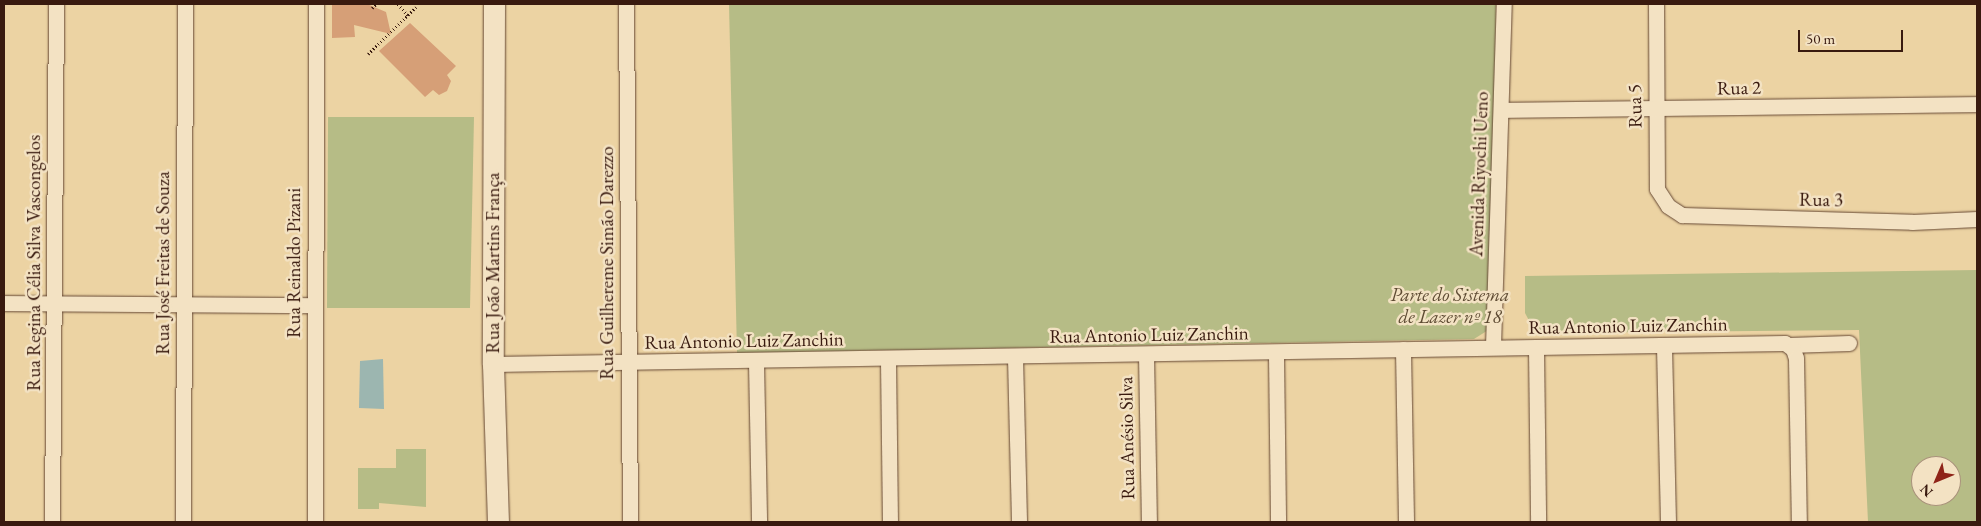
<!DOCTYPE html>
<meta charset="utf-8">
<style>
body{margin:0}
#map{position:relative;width:1981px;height:526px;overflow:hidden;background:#ecd3a3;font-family:"EB Garamond",serif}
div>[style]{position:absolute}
.green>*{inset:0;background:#b6bc86}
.water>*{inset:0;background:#9cb6b0}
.building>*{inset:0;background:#d69f77}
.path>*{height:2.5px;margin-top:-1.25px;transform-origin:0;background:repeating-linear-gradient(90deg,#391a0f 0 1px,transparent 0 3.5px)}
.roads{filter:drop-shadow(0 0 1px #664834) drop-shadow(0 0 1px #664834)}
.minor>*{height:15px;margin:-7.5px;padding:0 7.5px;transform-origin:7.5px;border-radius:7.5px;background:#f3e2c3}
.secondary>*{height:21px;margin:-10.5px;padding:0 10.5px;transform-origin:10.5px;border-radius:10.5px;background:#f3e2c3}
span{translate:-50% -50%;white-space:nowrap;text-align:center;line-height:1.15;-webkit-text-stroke:5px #f3e2c3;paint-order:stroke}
.street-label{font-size:19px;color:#391a0f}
.park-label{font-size:19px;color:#5e4b33;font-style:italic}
.frame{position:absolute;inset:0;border:5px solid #391a0f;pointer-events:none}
.north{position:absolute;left:1911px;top:456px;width:50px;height:50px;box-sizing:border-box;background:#f3e2c3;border:1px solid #a9927b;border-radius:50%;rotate:225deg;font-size:14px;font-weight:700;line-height:20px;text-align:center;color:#391a0f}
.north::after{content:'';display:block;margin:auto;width:18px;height:22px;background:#8f2418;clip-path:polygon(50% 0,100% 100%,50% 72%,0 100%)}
.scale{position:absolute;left:1798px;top:30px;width:105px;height:22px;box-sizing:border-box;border:2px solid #391a0f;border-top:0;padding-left:6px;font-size:15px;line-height:18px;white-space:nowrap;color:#391a0f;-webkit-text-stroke:4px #f3e2c3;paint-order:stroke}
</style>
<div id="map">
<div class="green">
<i style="clip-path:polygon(729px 4px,1496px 4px,1493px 327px,1474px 339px,737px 353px)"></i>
<i style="clip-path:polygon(328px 117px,474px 117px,470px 308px,327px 308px)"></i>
<i style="clip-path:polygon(evenodd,1977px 270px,1977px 522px,1868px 522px,1859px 330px,1547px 333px,1534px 330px,1525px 313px,1525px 276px,1977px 270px,1921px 466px,1951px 466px,1951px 496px,1921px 496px,1921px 466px)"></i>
<i style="clip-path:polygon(396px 449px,426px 449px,426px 507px,379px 503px,379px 509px,358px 509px,358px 468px,396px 468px)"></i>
</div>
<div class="water">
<i style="clip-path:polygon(383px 359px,384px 409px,359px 408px,360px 361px)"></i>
</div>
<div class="building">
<i style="clip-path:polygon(332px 4px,367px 4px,386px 12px,391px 34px,354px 25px,355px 37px,332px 38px)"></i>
<i style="clip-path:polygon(410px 23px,456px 66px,447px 75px,451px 81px,447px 91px,439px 95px,433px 90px,425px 97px,379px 51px)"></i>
</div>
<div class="path">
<i style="left:398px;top:4px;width:15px;rotate:48deg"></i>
<i style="left:372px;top:8px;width:6px;rotate:-45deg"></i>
<i style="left:368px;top:54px;width:67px;rotate:-44.4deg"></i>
</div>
<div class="roads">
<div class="minor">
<i style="left:626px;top:4px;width:518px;rotate:89.56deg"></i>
<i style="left:1656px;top:4px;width:185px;rotate:89.7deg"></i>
<i style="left:1657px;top:189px;width:20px;rotate:57deg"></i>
<i style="left:1668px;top:206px;width:17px;rotate:33deg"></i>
<i style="left:1682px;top:215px;width:230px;rotate:1.7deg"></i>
<i style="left:1912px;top:222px;width:65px;rotate:-2.6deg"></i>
<i style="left:1501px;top:110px;width:476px;rotate:-0.7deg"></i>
<i style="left:4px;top:303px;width:310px;rotate:0.4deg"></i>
<i style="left:1789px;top:345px;width:60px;rotate:-1.9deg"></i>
<i style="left:1493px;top:346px;width:342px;rotate:-88.2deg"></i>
<i style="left:1664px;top:346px;width:176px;rotate:88.7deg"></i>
<i style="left:1536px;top:348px;width:174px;rotate:89.3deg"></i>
<i style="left:1403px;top:349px;width:173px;rotate:89deg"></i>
<i style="left:1146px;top:354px;width:168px;rotate:89deg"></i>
<i style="left:1276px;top:354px;width:168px;rotate:89.3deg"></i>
<i style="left:1015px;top:357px;width:165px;rotate:88.6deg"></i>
<i style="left:888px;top:360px;width:162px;rotate:89.3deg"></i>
<i style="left:756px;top:362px;width:160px;rotate:88.9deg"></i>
<i style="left:493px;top:364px;width:1292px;rotate:-0.93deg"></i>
<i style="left:1785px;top:343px;width:10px;rotate:37deg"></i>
<i style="left:1793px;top:349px;width:9px;rotate:72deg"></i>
<i style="left:1796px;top:358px;width:164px;rotate:89deg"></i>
<i style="left:52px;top:522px;width:518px;rotate:-89.56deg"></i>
<i style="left:183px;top:522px;width:518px;rotate:-89.78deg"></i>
<i style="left:315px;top:522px;width:518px;rotate:-89.89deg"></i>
</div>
<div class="secondary">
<i style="left:494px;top:4px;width:360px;rotate:90.2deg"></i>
<i style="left:493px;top:364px;width:158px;rotate:88.2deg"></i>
</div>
</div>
<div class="street-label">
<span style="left:1739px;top:88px;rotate:-1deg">Rua 2</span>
<span style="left:1635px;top:106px;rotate:-91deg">Rua 5</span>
<span style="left:1479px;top:174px;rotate:-88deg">Avenida Riyochi Ueno</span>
<span style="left:1821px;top:200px;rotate:1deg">Rua 3</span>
<span style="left:34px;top:263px;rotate:-90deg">Rua Regina Célia Silva Vascongelos</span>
<span style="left:163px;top:263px;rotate:-90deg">Rua José Freitas de Souza</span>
<span style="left:294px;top:263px;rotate:-90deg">Rua Reinaldo Pizani</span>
<span style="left:493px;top:263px;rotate:-90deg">Rua João Martins França</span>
<span style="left:607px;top:263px;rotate:-90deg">Rua Guilhereme Simão Darezzo</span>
<span style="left:1628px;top:326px;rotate:-1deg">Rua Antonio Luiz Zanchin</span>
<span style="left:1149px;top:335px;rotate:-1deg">Rua Antonio Luiz Zanchin</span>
<span style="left:744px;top:341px;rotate:-1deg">Rua Antonio Luiz Zanchin</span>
<span style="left:1127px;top:438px;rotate:-91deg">Rua Anésio Silva</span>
</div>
<div class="park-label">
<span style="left:1450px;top:306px">Parte do Sistema<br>de Lazer nº 18</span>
</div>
<div class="frame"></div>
<div class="north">N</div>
<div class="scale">50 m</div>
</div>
